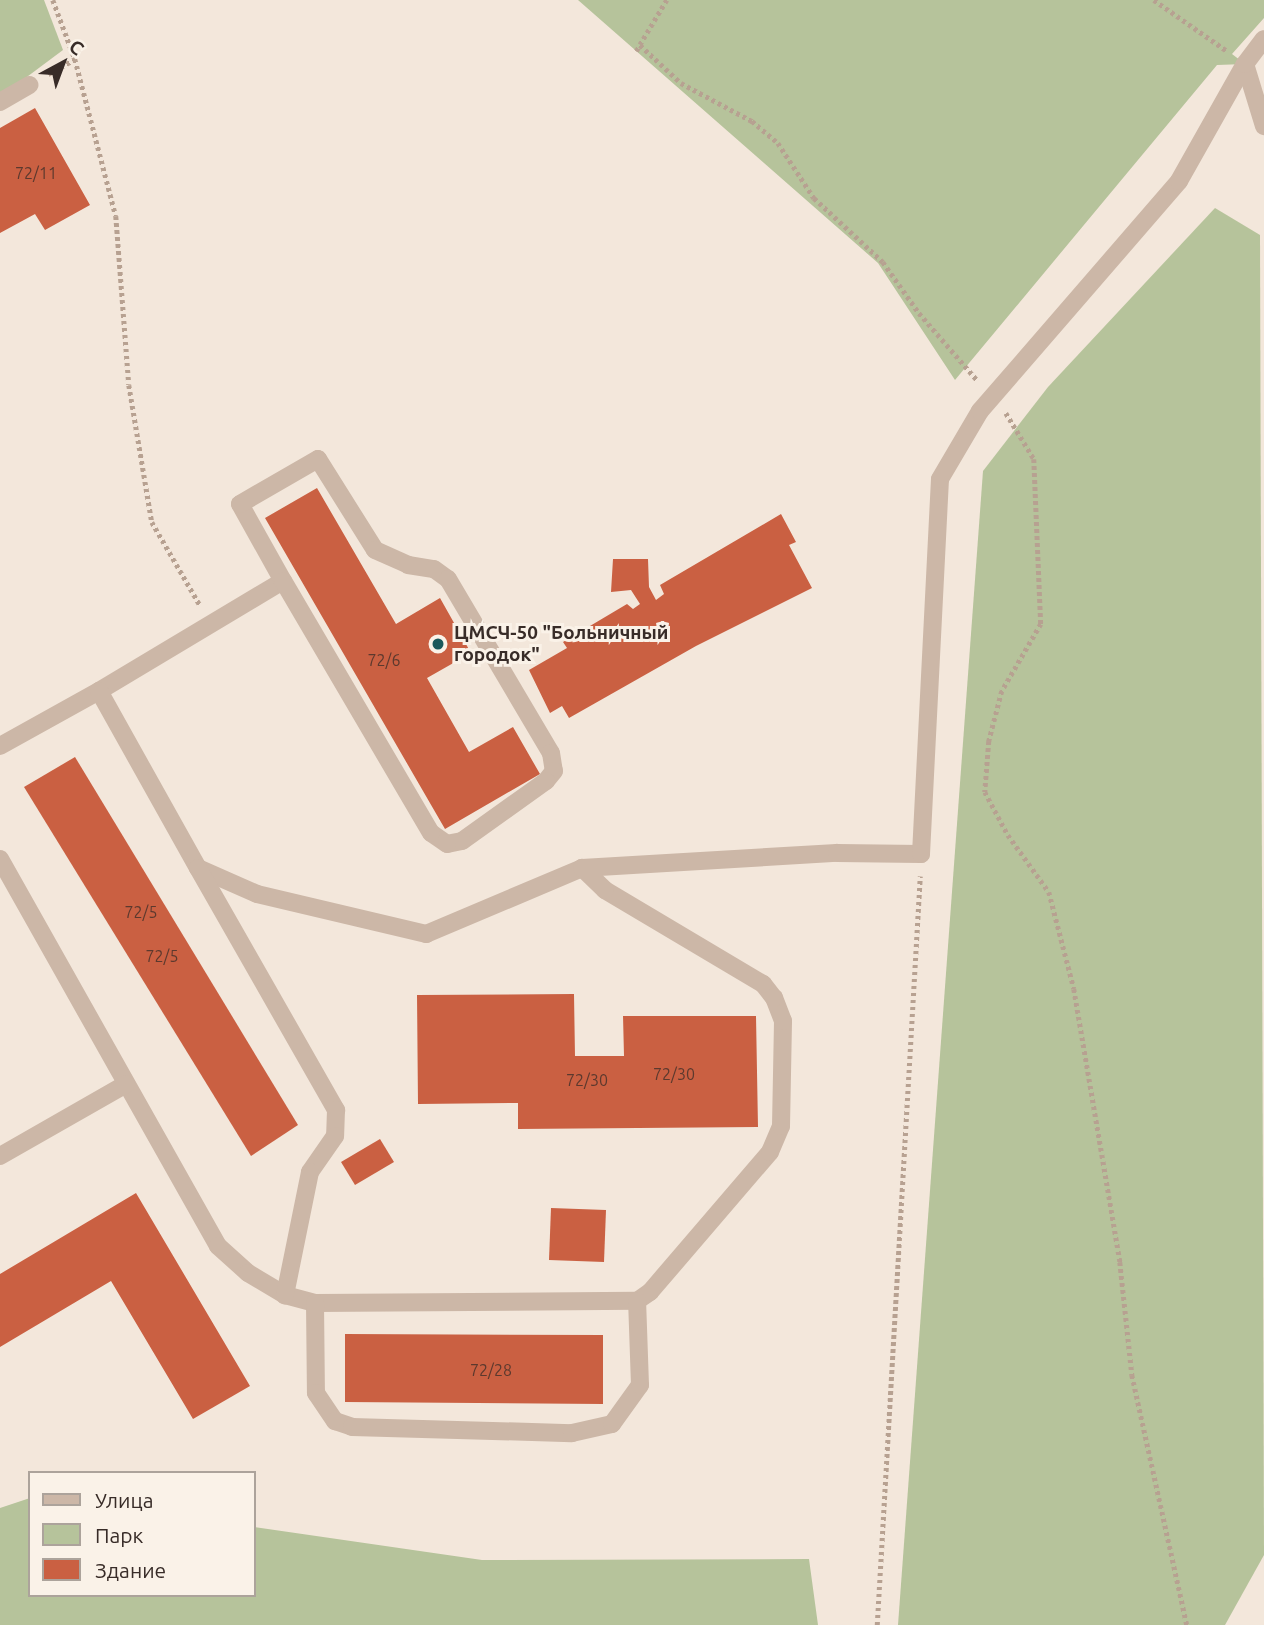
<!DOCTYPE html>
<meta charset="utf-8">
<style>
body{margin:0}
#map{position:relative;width:1264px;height:1625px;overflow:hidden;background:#f3e7db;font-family:Ubuntu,sans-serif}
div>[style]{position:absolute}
.green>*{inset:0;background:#b6c39b}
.building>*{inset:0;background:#ca6042}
.path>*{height:4.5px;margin-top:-2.25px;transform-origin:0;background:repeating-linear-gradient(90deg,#b7a191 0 3.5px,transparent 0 7px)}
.minor>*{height:18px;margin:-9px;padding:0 9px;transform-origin:9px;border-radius:9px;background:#ccb7a7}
.dots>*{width:19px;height:19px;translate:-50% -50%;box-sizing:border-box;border:4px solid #faf2e8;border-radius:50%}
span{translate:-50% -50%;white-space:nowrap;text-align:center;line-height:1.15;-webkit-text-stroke:6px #faf2e8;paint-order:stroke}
.number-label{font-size:16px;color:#5c392e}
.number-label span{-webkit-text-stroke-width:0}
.poi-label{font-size:19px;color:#382c28;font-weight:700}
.left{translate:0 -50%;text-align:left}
.legend{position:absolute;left:28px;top:1471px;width:228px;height:126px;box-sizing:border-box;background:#faf2e8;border:2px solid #aca39b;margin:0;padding:9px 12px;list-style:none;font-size:21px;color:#382c28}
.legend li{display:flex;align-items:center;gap:14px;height:35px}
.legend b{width:35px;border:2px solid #aca39b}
.north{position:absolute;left:28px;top:28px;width:70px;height:70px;-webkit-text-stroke:5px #faf2e8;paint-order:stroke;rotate:41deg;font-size:19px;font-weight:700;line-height:28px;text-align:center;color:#382c28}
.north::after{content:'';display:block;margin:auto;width:24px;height:32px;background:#382c28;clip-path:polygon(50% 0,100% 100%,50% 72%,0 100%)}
</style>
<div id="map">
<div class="green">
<i style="clip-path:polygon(0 0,44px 0,63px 50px,0 97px)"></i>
<i style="clip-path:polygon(578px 0,1264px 0,1264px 18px,1232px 54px,1245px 64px,1217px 65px,955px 380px,878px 263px)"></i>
<i style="clip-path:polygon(1215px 208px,1260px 235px,1264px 1555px,1225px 1625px,898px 1625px,983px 471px,1048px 387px)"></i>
<i style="clip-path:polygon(30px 1498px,30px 1595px,254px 1595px,254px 1527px,482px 1560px,809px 1559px,818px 1625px,0 1625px,0 1508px)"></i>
</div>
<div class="building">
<i style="clip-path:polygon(35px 108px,90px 205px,45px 230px,35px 214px,0 233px,0 128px)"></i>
<i style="clip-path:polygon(317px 488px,396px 624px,440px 598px,471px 653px,427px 678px,469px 752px,513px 727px,540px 774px,445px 829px,265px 518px)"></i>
<i style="clip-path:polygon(781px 514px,796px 542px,789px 545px,812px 588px,696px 646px,569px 718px,562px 706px,550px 713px,529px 670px,567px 648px,563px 642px,627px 604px,633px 609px,640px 604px,631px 590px,611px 592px,613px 559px,648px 559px,649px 587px,656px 600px,664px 594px,660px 585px)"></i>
<i style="clip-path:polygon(75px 757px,298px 1125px,251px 1156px,24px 787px)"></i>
<i style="clip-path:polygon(574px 994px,575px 1056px,624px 1056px,623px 1016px,756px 1016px,758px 1127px,518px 1129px,518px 1103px,418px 1104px,417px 995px)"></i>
<i style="clip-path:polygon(380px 1139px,394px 1162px,355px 1185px,341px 1162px)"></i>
<i style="clip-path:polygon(136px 1193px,250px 1386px,193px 1419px,111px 1281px,0 1347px,0 1274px)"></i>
<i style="clip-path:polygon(551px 1208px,606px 1210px,604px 1262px,549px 1260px)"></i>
<i style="clip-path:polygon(345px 1334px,603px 1335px,603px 1404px,345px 1402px)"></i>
</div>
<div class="path">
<i style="left:53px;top:0;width:63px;rotate:69.6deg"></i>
<i style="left:75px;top:59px;width:162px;rotate:75.4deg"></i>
<i style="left:116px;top:216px;width:169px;rotate:85.6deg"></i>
<i style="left:129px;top:385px;width:139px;rotate:80.5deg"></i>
<i style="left:152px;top:522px;width:96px;rotate:60deg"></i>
<i style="left:667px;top:0;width:52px;rotate:121deg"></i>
<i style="left:640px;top:45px;width:56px;rotate:42.8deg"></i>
<i style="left:681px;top:83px;width:81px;rotate:28.2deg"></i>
<i style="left:752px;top:121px;width:34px;rotate:40deg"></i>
<i style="left:778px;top:143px;width:66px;rotate:56.8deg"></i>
<i style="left:814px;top:198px;width:94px;rotate:42.8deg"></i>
<i style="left:883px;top:262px;width:62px;rotate:54.8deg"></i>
<i style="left:919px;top:313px;width:89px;rotate:49.1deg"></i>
<i style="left:1154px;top:0;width:89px;rotate:34.9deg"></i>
<i style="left:636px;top:51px;width:7px;rotate:-56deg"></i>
<i style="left:48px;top:74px;width:31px;rotate:-29deg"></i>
<i style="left:1006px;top:413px;width:54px;rotate:58.7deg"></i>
<i style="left:1034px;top:459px;width:165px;rotate:87.6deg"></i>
<i style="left:1041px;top:624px;width:78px;rotate:120.2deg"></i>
<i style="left:1002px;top:691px;width:52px;rotate:104.6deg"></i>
<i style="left:989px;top:741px;width:51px;rotate:94.5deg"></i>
<i style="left:985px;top:792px;width:49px;rotate:61.9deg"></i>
<i style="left:1008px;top:835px;width:70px;rotate:54.3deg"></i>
<i style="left:1049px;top:892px;width:100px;rotate:75.5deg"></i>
<i style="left:1074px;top:989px;width:277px;rotate:80.4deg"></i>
<i style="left:1120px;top:1262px;width:114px;rotate:83.9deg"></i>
<i style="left:1132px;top:1375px;width:256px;rotate:77.6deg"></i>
<i style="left:877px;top:1625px;width:750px;rotate:-86.71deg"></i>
</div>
<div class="minor">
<i style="left:1245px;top:64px;width:65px;rotate:73deg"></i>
<i style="left:0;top:102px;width:34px;rotate:-30deg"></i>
<i style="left:99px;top:691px;width:214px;rotate:-30.9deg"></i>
<i style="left:283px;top:581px;width:88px;rotate:-119.2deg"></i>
<i style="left:240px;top:504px;width:90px;rotate:-30deg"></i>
<i style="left:318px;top:459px;width:107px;rotate:57.9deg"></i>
<i style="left:375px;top:550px;width:36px;rotate:24deg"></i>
<i style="left:408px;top:565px;width:26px;rotate:9deg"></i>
<i style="left:434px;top:569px;width:17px;rotate:36deg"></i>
<i style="left:448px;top:579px;width:202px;rotate:59.4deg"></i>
<i style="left:551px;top:753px;width:18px;rotate:81deg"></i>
<i style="left:554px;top:771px;width:13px;rotate:129deg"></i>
<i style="left:546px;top:781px;width:103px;rotate:144.5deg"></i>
<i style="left:462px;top:841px;width:15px;rotate:169deg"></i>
<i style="left:447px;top:844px;width:19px;rotate:-145deg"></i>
<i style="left:431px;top:833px;width:292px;rotate:-120.4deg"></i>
<i style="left:0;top:746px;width:113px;rotate:-29.1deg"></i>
<i style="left:99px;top:691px;width:203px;rotate:60.8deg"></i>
<i style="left:198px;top:868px;width:64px;rotate:23.8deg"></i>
<i style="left:257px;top:894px;width:174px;rotate:13.3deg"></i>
<i style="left:426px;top:934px;width:169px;rotate:-22.9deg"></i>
<i style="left:582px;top:868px;width:255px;rotate:-3.4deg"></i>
<i style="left:837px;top:853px;width:84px;rotate:0.7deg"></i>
<i style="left:921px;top:854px;width:375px;rotate:-87.1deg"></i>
<i style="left:940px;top:479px;width:79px;rotate:-59.5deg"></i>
<i style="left:980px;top:411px;width:304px;rotate:-49.1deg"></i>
<i style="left:1179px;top:181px;width:134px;rotate:-60.6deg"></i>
<i style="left:1245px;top:64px;width:31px;rotate:-53deg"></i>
<i style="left:0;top:859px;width:444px;rotate:60.6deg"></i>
<i style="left:218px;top:1246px;width:40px;rotate:42deg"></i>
<i style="left:248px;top:1273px;width:43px;rotate:30.7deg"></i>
<i style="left:285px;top:1295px;width:31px;rotate:15deg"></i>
<i style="left:315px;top:1303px;width:322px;rotate:-0.4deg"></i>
<i style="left:637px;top:1301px;width:16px;rotate:-35deg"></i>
<i style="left:650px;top:1292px;width:184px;rotate:-49.4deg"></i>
<i style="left:770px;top:1152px;width:28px;rotate:-67deg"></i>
<i style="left:781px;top:1126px;width:105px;rotate:-88.9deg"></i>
<i style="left:783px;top:1021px;width:25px;rotate:-111deg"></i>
<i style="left:774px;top:998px;width:18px;rotate:-128deg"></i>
<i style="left:763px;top:984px;width:184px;rotate:-149.3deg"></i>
<i style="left:605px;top:890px;width:32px;rotate:-136deg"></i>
<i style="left:198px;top:868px;width:279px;rotate:60.3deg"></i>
<i style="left:336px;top:1110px;width:26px;rotate:92deg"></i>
<i style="left:335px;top:1136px;width:44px;rotate:124.8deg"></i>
<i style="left:310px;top:1172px;width:126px;rotate:101.5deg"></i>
<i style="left:0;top:1156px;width:145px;rotate:-29.7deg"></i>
<i style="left:315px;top:1303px;width:90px;rotate:89.4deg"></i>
<i style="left:316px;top:1393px;width:34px;rotate:56deg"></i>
<i style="left:335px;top:1421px;width:18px;rotate:19deg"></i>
<i style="left:352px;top:1427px;width:220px;rotate:1.6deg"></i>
<i style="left:572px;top:1433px;width:41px;rotate:-12.7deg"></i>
<i style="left:612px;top:1424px;width:48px;rotate:-54.3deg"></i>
<i style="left:640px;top:1385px;width:84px;rotate:-92deg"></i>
</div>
<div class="dots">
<i style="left:438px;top:644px;background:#1b585b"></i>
</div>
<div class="number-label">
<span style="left:36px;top:173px">72/11</span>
<span style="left:384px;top:660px">72/6</span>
<span style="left:141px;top:912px">72/5</span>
<span style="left:162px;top:956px">72/5</span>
<span style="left:674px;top:1074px">72/30</span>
<span style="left:587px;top:1080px">72/30</span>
<span style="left:491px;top:1370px">72/28</span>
</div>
<div class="poi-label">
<span class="left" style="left:454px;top:644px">ЦМСЧ-50 "Больничный<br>городок"</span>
</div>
<ul class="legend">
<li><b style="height:9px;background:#ccb7a7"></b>Улица</li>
<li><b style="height:19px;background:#b6c39b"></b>Парк</li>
<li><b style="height:19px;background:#ca6042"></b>Здание</li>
</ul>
<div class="north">С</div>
</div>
